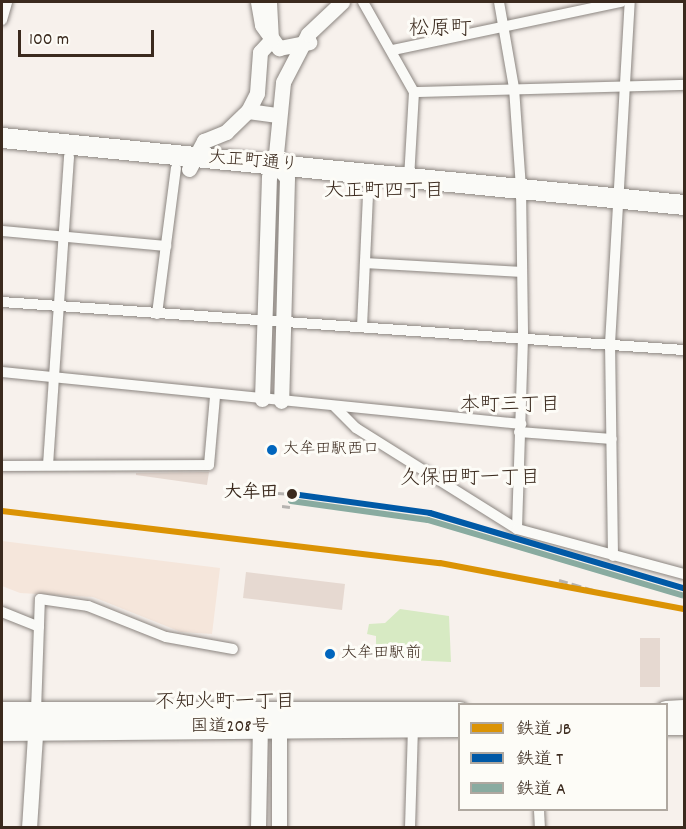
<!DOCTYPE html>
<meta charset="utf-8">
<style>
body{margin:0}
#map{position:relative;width:686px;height:829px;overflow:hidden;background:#f7f1ec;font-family:Dekko,"Klee One",sans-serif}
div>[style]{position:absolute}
.built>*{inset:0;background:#f5e6db}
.green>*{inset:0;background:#d7eac3}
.building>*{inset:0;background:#e6d9d1}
.roads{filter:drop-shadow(0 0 2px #8b8580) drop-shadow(0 0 2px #8b8580)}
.street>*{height:10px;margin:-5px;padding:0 5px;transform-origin:5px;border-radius:5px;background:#fafaf7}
.secondary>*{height:15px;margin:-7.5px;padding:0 7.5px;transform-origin:7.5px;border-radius:7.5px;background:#fafaf7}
.highway>*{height:20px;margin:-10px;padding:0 10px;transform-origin:10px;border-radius:10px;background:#fafaf7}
.rail>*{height:3px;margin-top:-1.5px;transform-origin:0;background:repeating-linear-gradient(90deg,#b6b3b0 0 9px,transparent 0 13.5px)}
.rail-1>*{height:6px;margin:-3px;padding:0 3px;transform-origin:3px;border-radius:3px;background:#db9304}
.rail-2>*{height:6px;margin:-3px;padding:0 3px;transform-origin:3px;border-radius:3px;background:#0059a6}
.rail-3>*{height:6px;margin:-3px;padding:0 3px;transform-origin:3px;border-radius:3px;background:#89aba0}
.dots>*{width:16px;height:16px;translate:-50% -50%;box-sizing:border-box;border:3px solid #fdfcf7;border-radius:50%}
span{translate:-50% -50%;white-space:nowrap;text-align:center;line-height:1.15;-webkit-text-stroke:6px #fdfcf7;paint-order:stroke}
.bus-label{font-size:16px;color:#3b2a1e}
.left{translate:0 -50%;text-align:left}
.street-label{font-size:18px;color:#3b2a1e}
.stop-label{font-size:18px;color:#3b2a1e;font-weight:700}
.right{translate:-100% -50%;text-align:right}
.neighbourhood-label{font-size:20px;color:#3b2a1e}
.quarter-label{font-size:21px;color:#3b2a1e}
.frame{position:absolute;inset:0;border:3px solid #3b2a1e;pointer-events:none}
.legend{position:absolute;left:458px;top:703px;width:210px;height:108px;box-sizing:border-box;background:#fdfcf7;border:2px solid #afa8a0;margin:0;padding:8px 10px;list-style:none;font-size:18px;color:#3b2a1e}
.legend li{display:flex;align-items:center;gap:12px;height:30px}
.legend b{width:30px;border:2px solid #afa8a0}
.scale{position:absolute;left:18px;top:30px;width:136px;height:27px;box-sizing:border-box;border:3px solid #3b2a1e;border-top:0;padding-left:8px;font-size:18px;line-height:21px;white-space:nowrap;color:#3b2a1e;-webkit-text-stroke:4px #fdfcf7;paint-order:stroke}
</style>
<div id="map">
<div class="built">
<i style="clip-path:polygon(2px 541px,220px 568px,212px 634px,181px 632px,93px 597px,20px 593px,2px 586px)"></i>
</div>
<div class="green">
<i style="clip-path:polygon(400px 609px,449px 616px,451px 662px,408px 660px,395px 647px,376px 646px,376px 636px,367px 634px,369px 624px,385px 623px)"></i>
</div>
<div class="building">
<i style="clip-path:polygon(209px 472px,207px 485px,136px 475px,136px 473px)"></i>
<i style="clip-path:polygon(246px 572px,345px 584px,342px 610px,243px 598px)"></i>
<i style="clip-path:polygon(640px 638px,660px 638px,660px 687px,640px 687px)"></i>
</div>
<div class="roads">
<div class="street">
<i style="left:363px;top:2px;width:103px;rotate:60.5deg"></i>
<i style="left:414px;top:92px;width:86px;rotate:93.3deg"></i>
<i style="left:499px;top:2px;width:87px;rotate:80.1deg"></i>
<i style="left:514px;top:88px;width:100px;rotate:86deg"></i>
<i style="left:521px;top:188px;width:150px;rotate:89.2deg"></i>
<i style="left:523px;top:338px;width:191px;rotate:91.8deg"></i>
<i style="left:2px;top:20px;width:19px;rotate:-74deg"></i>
<i style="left:393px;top:50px;width:233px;rotate:-11.9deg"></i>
<i style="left:414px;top:92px;width:270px;rotate:-1.5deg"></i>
<i style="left:2px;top:231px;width:165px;rotate:5.2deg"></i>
<i style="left:365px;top:263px;width:157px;rotate:3.3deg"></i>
<i style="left:2px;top:302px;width:684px;rotate:4.03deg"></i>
<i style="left:157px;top:314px;width:147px;rotate:-82.6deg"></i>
<i style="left:362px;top:327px;width:152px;rotate:-87.4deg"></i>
<i style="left:2px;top:372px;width:522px;rotate:5.72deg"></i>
<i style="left:335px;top:407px;width:30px;rotate:45deg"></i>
<i style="left:356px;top:428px;width:190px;rotate:32.1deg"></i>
<i style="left:517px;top:529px;width:173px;rotate:15.1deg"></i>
<i style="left:519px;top:432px;width:93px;rotate:4.3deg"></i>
<i style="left:48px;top:465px;width:309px;rotate:-86.1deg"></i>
<i style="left:2px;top:466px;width:207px;rotate:-0.3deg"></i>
<i style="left:209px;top:465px;width:68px;rotate:-85deg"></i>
<i style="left:613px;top:556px;width:212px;rotate:-90.8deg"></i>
<i style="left:610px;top:344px;width:343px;rotate:-86.7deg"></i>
<i style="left:2px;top:612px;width:40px;rotate:22deg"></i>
<i style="left:36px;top:711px;width:112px;rotate:-88deg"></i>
<i style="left:40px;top:599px;width:49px;rotate:8.3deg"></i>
<i style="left:88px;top:606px;width:84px;rotate:21.7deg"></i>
<i style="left:166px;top:637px;width:68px;rotate:10.2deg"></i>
<i style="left:539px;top:810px;width:18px;rotate:87deg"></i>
<i style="left:410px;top:828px;width:101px;rotate:-88.3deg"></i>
</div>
<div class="secondary">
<i style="left:258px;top:2px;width:23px;rotate:80deg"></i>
<i style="left:262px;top:25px;width:29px;rotate:54deg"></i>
<i style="left:279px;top:48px;width:31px;rotate:-11deg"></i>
<i style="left:248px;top:111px;width:30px;rotate:8deg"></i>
<i style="left:275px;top:164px;width:18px;rotate:49deg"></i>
<i style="left:287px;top:178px;width:223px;rotate:91.5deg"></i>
<i style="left:189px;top:169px;width:32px;rotate:-62deg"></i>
<i style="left:204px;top:141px;width:24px;rotate:-22deg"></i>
<i style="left:226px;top:132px;width:30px;rotate:-44deg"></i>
<i style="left:248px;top:111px;width:20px;rotate:-63deg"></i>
<i style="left:257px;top:93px;width:41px;rotate:-85.8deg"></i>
<i style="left:260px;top:52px;width:16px;rotate:-47deg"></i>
<i style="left:271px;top:40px;width:38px;rotate:-93deg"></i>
<i style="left:262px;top:399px;width:222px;rotate:-88.2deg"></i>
<i style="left:269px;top:177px;width:14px;rotate:-65deg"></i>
<i style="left:275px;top:164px;width:82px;rotate:-84.4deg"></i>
<i style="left:283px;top:82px;width:54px;rotate:-62.5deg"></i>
<i style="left:308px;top:34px;width:47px;rotate:-43.3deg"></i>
<i style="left:29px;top:828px;width:108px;rotate:-86.3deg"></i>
<i style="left:258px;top:828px;width:108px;rotate:-88.9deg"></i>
<i style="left:279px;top:828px;width:110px;rotate:-90deg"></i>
</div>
<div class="highway">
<i style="left:2px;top:138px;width:685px;rotate:5.61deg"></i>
<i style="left:666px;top:711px;width:18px;rotate:-3deg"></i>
<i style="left:2px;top:712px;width:458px"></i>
<i style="left:666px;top:725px;width:18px"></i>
<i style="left:2px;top:731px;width:458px;rotate:-0.5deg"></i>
</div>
</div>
<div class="rail">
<i style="left:264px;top:492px;width:28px;rotate:4deg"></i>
<i style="left:282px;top:506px;width:8px;rotate:7deg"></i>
<i style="left:559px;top:580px;width:65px;rotate:16.2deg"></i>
</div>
<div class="rail-1">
<i style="left:2px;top:511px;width:441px;rotate:6.8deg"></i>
<i style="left:440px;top:563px;width:248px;rotate:10.7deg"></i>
</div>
<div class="rail-2">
<i style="left:292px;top:494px;width:139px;rotate:7.8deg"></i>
<i style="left:430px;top:513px;width:265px;rotate:16.5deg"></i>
</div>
<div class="rail-3">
<i style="left:291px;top:501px;width:138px;rotate:7.9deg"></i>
<i style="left:428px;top:520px;width:265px;rotate:16.5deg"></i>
</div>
<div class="dots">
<i style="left:272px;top:450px;background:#0065bd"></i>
<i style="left:292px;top:494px;background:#3b2a1e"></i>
<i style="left:330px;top:654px;background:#0065bd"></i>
</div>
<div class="bus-label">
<span class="left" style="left:283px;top:450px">大牟田駅西口</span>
<span class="left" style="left:341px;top:654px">大牟田駅前</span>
</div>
<div class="street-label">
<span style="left:253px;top:163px;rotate:5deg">大正町通り</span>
<span style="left:230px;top:728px">国道208号</span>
</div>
<div class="stop-label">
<span class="right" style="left:278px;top:494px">大牟田</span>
</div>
<div class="neighbourhood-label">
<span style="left:384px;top:192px">大正町四丁目</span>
<span style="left:510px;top:406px">本町三丁目</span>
<span style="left:470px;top:479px">久保田町一丁目</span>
<span style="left:225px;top:703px">不知火町一丁目</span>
</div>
<div class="quarter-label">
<span style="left:440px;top:30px">松原町</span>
</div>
<div class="frame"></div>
<ul class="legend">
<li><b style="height:8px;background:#db9304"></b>鉄道 JB</li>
<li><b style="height:8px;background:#0059a6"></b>鉄道 T</li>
<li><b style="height:8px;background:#89aba0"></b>鉄道 A</li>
</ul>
<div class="scale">100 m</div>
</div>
